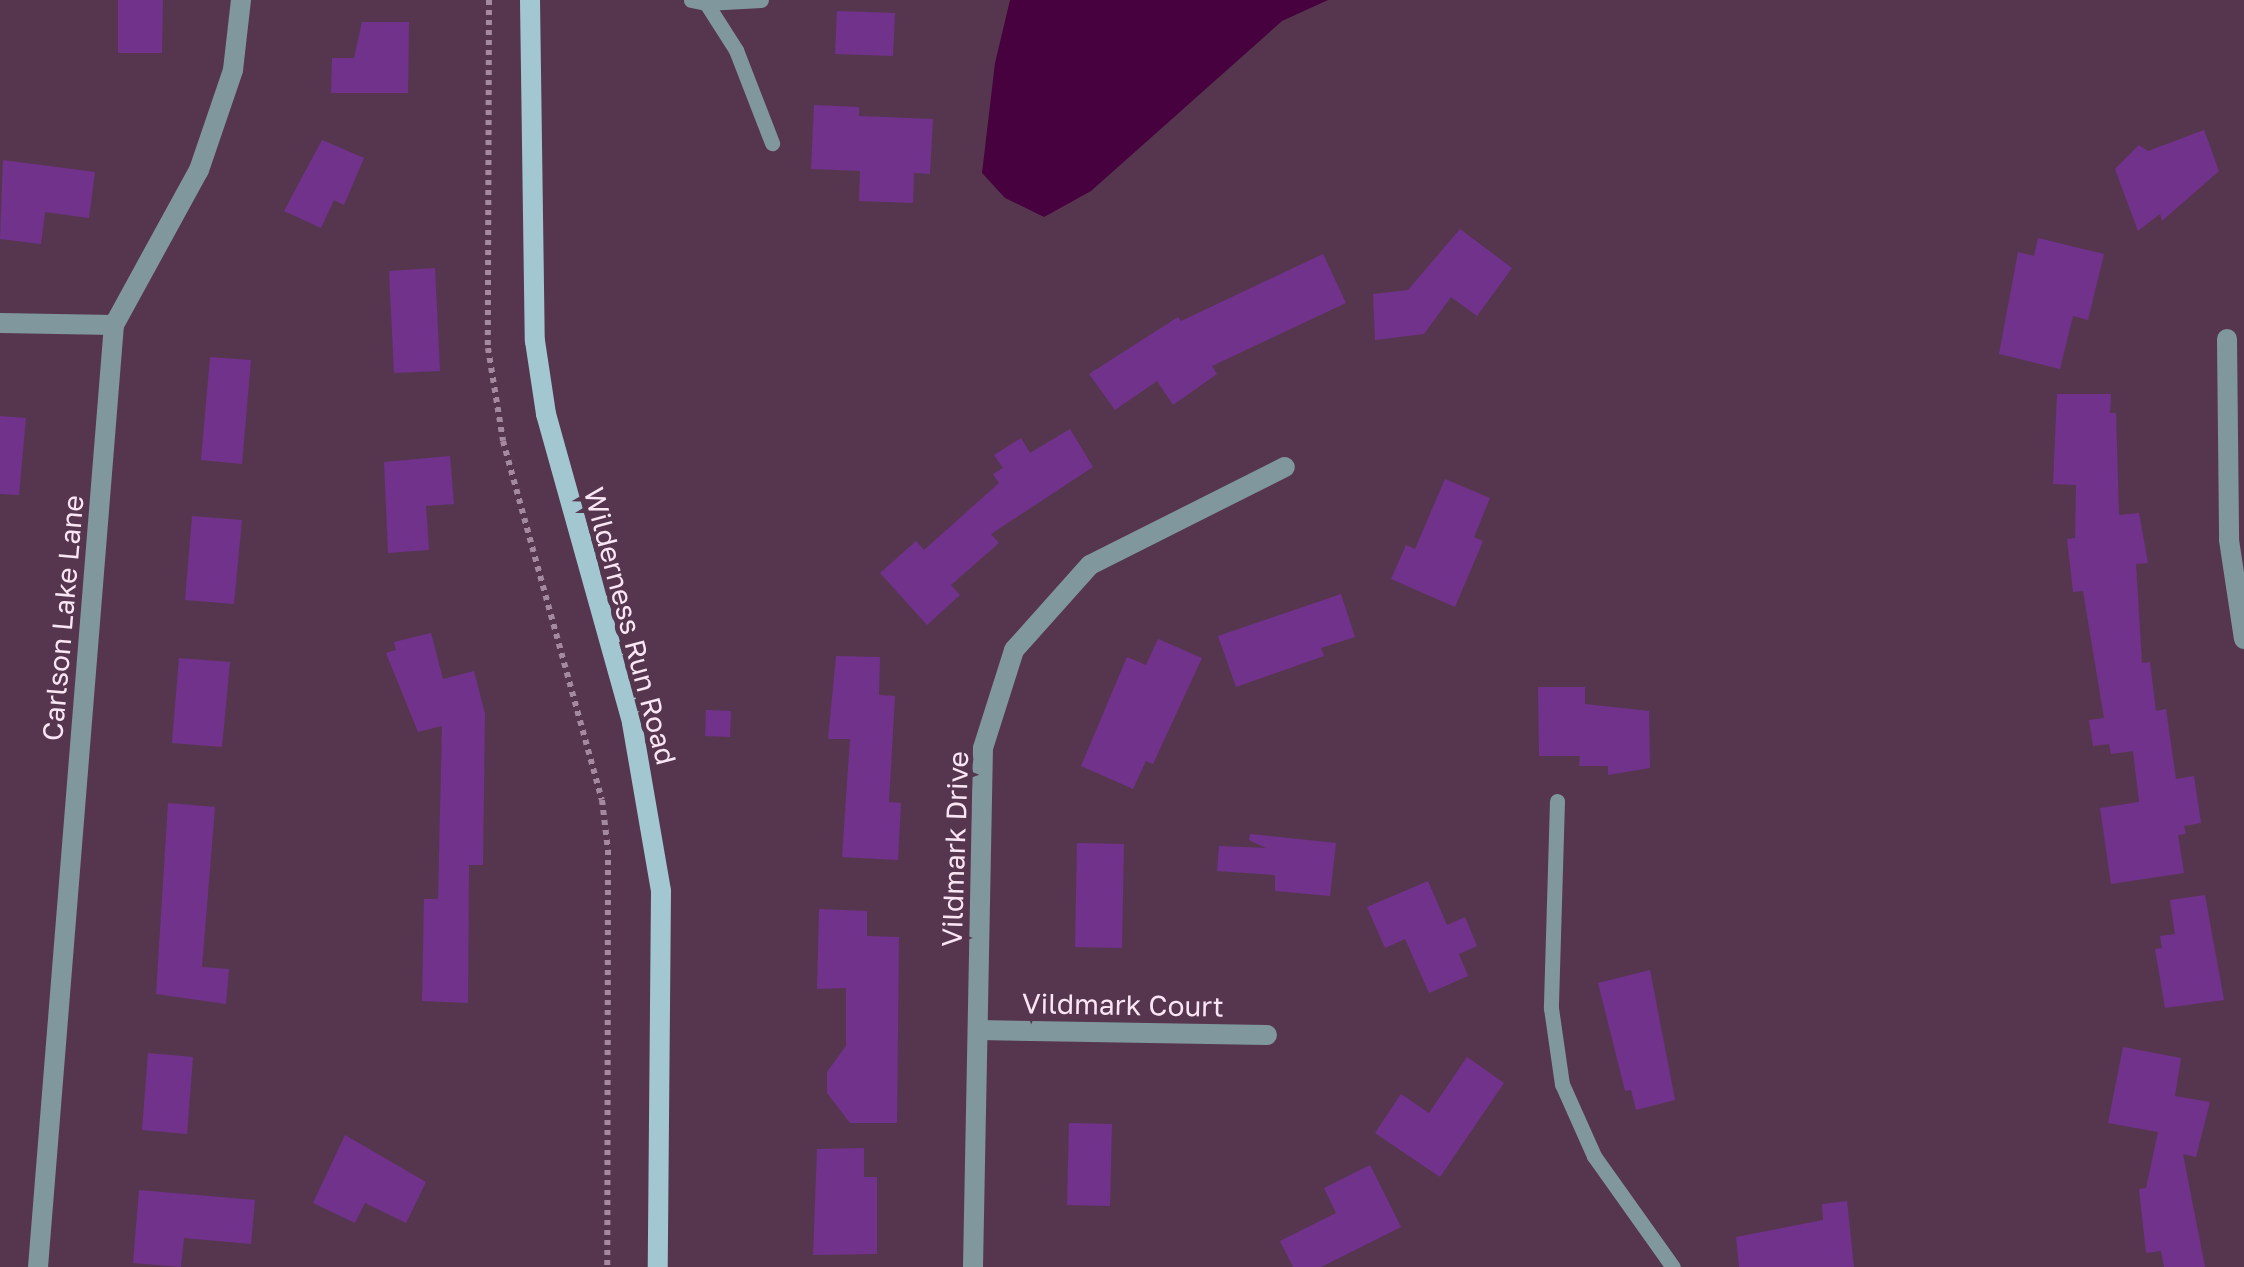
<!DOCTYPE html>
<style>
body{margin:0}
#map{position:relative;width:2244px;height:1267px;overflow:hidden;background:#56364f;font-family:"Golos Text",sans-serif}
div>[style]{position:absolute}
.water>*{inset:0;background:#47013f}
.building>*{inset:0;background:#71328c}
.path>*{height:6px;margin-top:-3px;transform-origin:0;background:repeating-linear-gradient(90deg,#a58a9f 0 5px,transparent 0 10px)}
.lane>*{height:15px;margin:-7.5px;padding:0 7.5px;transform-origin:7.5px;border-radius:7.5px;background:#80979d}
.street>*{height:20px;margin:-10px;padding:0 10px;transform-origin:10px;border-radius:10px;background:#80979d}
.secondary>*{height:20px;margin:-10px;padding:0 10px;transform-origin:10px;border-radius:10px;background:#a2c7d0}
span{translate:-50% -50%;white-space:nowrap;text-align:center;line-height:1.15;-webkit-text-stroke:10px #56364f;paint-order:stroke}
.street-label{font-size:28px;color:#fae5f5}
</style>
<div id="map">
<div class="water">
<i style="clip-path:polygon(1010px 0,1328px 0,1282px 21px,1091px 191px,1044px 217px,1005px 198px,982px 173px,995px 63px)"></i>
</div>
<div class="building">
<i style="clip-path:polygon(118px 0,163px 0,162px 53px,118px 53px)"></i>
<i style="clip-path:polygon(837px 11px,895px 13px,893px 56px,835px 54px)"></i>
<i style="clip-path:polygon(362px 22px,409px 22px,408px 93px,331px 93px,332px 58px,354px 58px)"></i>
<i style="clip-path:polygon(814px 105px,859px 107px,859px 116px,933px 119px,930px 174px,914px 173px,913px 203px,859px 201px,860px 171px,811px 169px)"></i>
<i style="clip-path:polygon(2204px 130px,2219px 171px,2162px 221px,2160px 214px,2138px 231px,2115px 169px,2139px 145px,2148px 151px)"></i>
<i style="clip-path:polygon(322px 140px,364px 158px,344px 205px,334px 200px,321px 228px,284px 211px)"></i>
<i style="clip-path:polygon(3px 160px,95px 172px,89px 218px,45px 212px,41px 244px,0 239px)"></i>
<i style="clip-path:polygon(1460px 229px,1512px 268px,1477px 316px,1451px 297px,1424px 334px,1375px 340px,1373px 294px,1408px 290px)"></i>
<i style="clip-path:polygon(2038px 238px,2104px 254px,2088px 320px,2073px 316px,2060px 369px,1999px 354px,2018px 252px,2034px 256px)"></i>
<i style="clip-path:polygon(1323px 254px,1346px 303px,1212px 366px,1217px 374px,1173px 405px,1157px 381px,1115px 410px,1089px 374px,1178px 317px,1181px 321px)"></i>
<i style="clip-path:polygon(435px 268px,440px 371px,394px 373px,389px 271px)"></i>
<i style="clip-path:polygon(210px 357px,251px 360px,242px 464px,201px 460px)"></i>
<i style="clip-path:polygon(2057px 394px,2111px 394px,2110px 413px,2116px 413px,2119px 515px,2139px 513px,2148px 563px,2136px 564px,2142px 663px,2150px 662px,2156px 711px,2166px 709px,2176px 779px,2194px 776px,2201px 823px,2184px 826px,2186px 834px,2178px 835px,2184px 873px,2111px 884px,2100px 808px,2139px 802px,2133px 751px,2111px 754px,2109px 744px,2093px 746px,2089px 720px,2104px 718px,2083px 591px,2073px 592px,2067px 539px,2075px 538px,2076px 485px,2053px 484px)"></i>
<i style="clip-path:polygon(0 416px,26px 418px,19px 495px,0 494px)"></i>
<i style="clip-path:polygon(1070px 429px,1093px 467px,991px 534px,999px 543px,951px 585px,960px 595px,927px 625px,880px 573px,916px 541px,924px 550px,999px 483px,993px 474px,1003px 468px,994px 455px,1021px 438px,1030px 453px)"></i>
<i style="clip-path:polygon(450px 456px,454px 504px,426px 506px,429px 550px,388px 553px,384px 462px)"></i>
<i style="clip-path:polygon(1445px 479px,1490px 498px,1474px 537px,1483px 541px,1455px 607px,1391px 579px,1406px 545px,1415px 549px)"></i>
<i style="clip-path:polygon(192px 516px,242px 520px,234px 604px,185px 600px)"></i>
<i style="clip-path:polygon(1341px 594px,1355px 637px,1321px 648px,1324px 656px,1236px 687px,1218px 636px)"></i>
<i style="clip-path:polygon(431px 633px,443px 679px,474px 671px,485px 714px,483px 865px,469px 865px,468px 1003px,422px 1001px,424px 899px,438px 899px,442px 726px,418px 732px,386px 653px,396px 650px,394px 642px)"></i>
<i style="clip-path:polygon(1158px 639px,1202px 658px,1153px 764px,1146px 761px,1133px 789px,1081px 766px,1127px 657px,1146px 665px)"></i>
<i style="clip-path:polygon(836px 656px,880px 657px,879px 695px,895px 696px,889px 802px,901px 803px,898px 860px,842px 857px,850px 739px,828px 739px)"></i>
<i style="clip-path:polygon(179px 658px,230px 662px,222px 747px,172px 743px)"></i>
<i style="clip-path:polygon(1538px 687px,1585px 687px,1585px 704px,1649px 711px,1650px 768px,1608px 775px,1608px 766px,1579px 766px,1580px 756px,1539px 756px)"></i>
<i style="clip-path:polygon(706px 710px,731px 711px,730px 737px,705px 736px)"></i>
<i style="clip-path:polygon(168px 803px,215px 807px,202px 967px,229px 969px,226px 1004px,156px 994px)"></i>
<i style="clip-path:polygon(1250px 834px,1336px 843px,1330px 896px,1275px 891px,1275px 875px,1217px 871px,1219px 846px,1266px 848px,1249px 840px)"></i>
<i style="clip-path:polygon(1077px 843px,1124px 844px,1122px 948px,1075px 947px)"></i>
<i style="clip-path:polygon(1428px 881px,1447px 925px,1465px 917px,1477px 946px,1459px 954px,1468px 976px,1429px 993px,1405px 939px,1385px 948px,1367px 907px)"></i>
<i style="clip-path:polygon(2205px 895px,2224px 1000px,2165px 1008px,2155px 949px,2162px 948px,2160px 936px,2175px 934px,2170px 900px)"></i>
<i style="clip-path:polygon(819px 909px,867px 911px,867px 936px,899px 937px,897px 1123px,850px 1123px,827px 1093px,827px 1072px,846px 1046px,846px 988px,817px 989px)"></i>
<i style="clip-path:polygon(1650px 970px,1675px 1100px,1636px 1110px,1631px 1090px,1625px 1091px,1598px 983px)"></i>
<i style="clip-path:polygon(2123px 1047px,2181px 1058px,2175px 1096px,2210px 1102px,2196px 1157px,2183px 1154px,2205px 1267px,2164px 1267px,2161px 1251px,2146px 1253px,2139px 1189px,2146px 1188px,2158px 1132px,2108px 1123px)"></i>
<i style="clip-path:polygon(148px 1053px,193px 1057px,187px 1134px,142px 1130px)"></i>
<i style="clip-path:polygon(1467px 1057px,1504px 1083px,1440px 1177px,1375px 1133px,1401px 1094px,1429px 1113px)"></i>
<i style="clip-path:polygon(1069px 1123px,1112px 1124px,1110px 1206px,1067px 1205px)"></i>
<i style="clip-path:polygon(345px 1135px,426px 1182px,406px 1223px,365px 1203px,355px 1223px,313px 1203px)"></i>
<i style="clip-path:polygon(864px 1148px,864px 1177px,877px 1177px,877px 1254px,813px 1255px,817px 1149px)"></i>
<i style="clip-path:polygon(1370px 1165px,1401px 1227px,1321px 1267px,1293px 1267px,1280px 1241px,1336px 1213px,1324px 1188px)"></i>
<i style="clip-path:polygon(139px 1190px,255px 1200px,251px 1244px,184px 1238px,181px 1267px,133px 1263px)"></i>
<i style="clip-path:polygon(1847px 1201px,1854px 1267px,1739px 1267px,1736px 1237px,1823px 1220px,1822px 1204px)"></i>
</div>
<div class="path">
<i style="left:489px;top:0;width:348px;rotate:90.2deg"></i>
<i style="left:488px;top:348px;width:94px;rotate:80.8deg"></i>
<i style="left:503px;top:441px;width:372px;rotate:74.6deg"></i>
<i style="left:602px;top:800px;width:50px;rotate:83.2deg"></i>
<i style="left:608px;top:850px;width:417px;rotate:90.1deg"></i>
</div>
<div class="lane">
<i style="left:691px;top:0;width:15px;rotate:11deg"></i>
<i style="left:706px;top:3px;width:56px;rotate:57.4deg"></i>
<i style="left:736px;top:50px;width:100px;rotate:68.8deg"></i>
<i style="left:706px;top:3px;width:55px;rotate:-3.1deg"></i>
<i style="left:1557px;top:801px;width:207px;rotate:91.7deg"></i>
<i style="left:1551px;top:1008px;width:77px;rotate:81.8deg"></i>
<i style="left:1562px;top:1084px;width:79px;rotate:66deg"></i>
<i style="left:1594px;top:1156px;width:136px;rotate:54.6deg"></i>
</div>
<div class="street">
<i style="left:0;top:323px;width:114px;rotate:1deg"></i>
<i style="left:2227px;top:339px;width:201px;rotate:89.4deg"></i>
<i style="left:2229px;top:540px;width:100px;rotate:81.4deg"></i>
<i style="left:978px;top:1030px;width:289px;rotate:1deg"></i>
<i style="left:38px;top:1267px;width:945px;rotate:-85.39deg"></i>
<i style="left:114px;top:325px;width:177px;rotate:-61.3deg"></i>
<i style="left:199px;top:170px;width:106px;rotate:-71.2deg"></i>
<i style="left:233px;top:70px;width:70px;rotate:-83.5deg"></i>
<i style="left:973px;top:1267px;width:519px;rotate:-88.9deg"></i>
<i style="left:983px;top:748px;width:103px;rotate:-72.4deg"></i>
<i style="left:1014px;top:650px;width:114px;rotate:-48.2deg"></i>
<i style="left:1090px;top:565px;width:218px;rotate:-26.7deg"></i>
</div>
<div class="secondary">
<i style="left:530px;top:0;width:341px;rotate:89.2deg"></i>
<i style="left:535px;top:341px;width:74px;rotate:81.4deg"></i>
<i style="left:546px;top:414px;width:321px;rotate:74.4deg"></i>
<i style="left:632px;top:723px;width:170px;rotate:80.2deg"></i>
<i style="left:661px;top:891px;width:376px;rotate:90.5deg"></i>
</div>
<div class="street-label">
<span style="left:63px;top:618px;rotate:-85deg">Carlson Lake Lane</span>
<span style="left:630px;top:626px;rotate:75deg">Wilderness Run Road</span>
<span style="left:955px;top:849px;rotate:-88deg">Vildmark Drive</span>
<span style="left:1123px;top:1005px;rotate:1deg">Vildmark Court</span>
</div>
</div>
